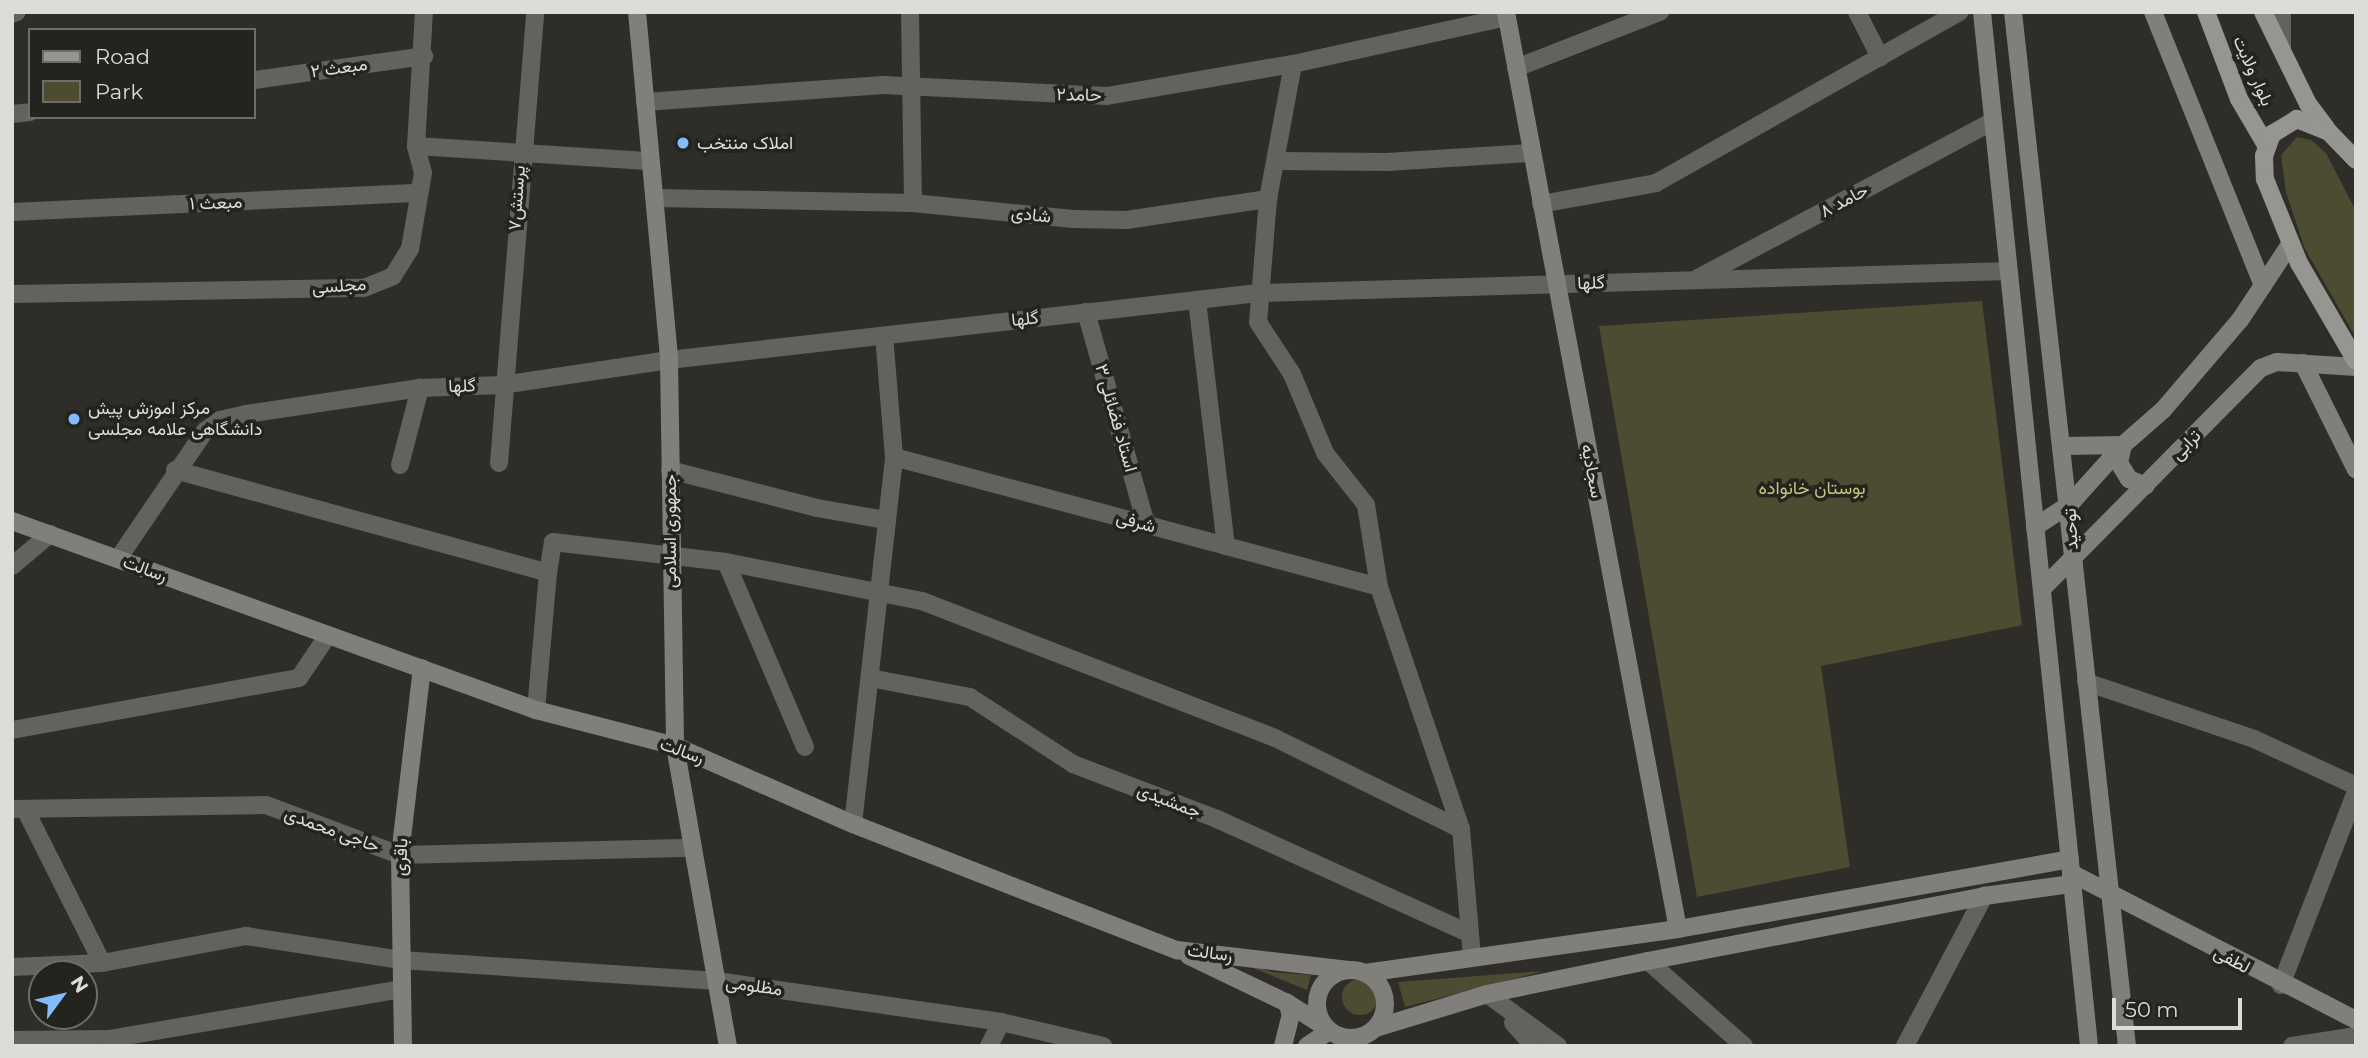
<!DOCTYPE html>
<meta charset="utf-8">
<style>
body{margin:0}
#map{position:relative;width:2368px;height:1058px;overflow:hidden;background:#2e2d28;font-family:Montserrat,Vazirmatn,sans-serif}
div>[style]{position:absolute}
.green>*{inset:0;background:#4d4b32}
.round{border-radius:50%}
.street>*{height:18px;margin:-9px;padding:0 9px;transform-origin:9px;border-radius:9px;background:#62625f}
.secondary>*{height:18px;margin:-9px;padding:0 9px;transform-origin:9px;border-radius:9px;background:#807f7b}
.secondary>.ring{margin:-9px;padding:0;box-sizing:content-box;background:none;border:18px solid #807f7b;border-radius:50%}
.primary>*{height:18px;margin:-9px;padding:0 9px;transform-origin:9px;border-radius:9px;background:#969690}
.dots>*{width:19px;height:19px;translate:-50% -50%;box-sizing:border-box;border:4px solid #24241f;border-radius:50%}
span{translate:-50% -50%;white-space:nowrap;text-align:center;line-height:1.15;-webkit-text-stroke:7px #24241f;paint-order:stroke}
.street-label{font-size:18px;color:#dcdcd9}
.poi-label{font-size:18px;color:#dcdcd9}
.left{translate:0 -50%;text-align:left}
.park-label{font-size:18px;color:#cac27b}
.frame{position:absolute;inset:0;border:14px solid #dcdcd9;pointer-events:none}
.legend{position:absolute;left:28px;top:28px;width:228px;height:91px;box-sizing:border-box;background:#24241f;border:2px solid #6e6e69;margin:0;padding:9px 12px;list-style:none;font-size:21px;color:#dcdcd9}
.legend li{display:flex;align-items:center;gap:14px;height:35px}
.legend b{width:35px;border:2px solid #6e6e69}
.north{position:absolute;left:28px;top:960px;width:70px;height:70px;box-sizing:border-box;background:#24241f;border:2px solid #6e6e69;border-radius:50%;rotate:57deg;font-size:19px;font-weight:700;line-height:28px;text-align:center;color:#dcdcd9}
.north::after{content:'';display:block;margin:auto;width:24px;height:32px;background:#85bbfb;clip-path:polygon(50% 0,100% 100%,50% 72%,0 100%)}
.scale{position:absolute;left:2112px;top:998px;width:130px;height:32px;box-sizing:border-box;border:4px solid #dcdcd9;border-top:0;padding-left:9px;font-size:21px;line-height:24px;white-space:nowrap;color:#dcdcd9;-webkit-text-stroke:5px #24241f;paint-order:stroke}
</style>
<div id="map">
<div class="green">
<i style="clip-path:polygon(2297px 137px,2311px 140px,2326px 153px,2356px 211px,2356px 338px,2304px 247px,2286px 192px,2281px 155px)"></i>
<i style="clip-path:polygon(1982px 301px,2022px 625px,1821px 666px,1850px 867px,1697px 897px,1599px 326px)"></i>
<i style="clip-path:polygon(1226px 957px,1272px 972px,1311px 975px,1307px 990px)"></i>
<i style="clip-path:polygon(1544px 971px,1405px 1007px,1398px 982px)"></i>
<i class="round" style="left:1342px;top:979px;width:36px;height:36px"></i>
</div>
<div class="street">
<i style="left:910px;top:12px;width:191px;rotate:89.1deg"></i>
<i style="left:1857px;top:12px;width:51px;rotate:62.9deg"></i>
<i style="left:12px;top:14px;width:5px;rotate:-22deg"></i>
<i style="left:2282px;top:51px;width:39px;rotate:-90deg"></i>
<i style="left:1516px;top:68px;width:155px;rotate:-21.3deg"></i>
<i style="left:254px;top:80px;width:172px;rotate:-8deg"></i>
<i style="left:645px;top:102px;width:239px;rotate:-4.1deg"></i>
<i style="left:883px;top:85px;width:224px;rotate:2.8deg"></i>
<i style="left:1107px;top:96px;width:189px;rotate:-9.8deg"></i>
<i style="left:1293px;top:64px;width:218px;rotate:-12.4deg"></i>
<i style="left:12px;top:114px;width:18px;rotate:-6deg"></i>
<i style="left:416px;top:146px;width:235px;rotate:3.7deg"></i>
<i style="left:1277px;top:161px;width:110px;rotate:0.5deg"></i>
<i style="left:1387px;top:162px;width:145px;rotate:-3.6deg"></i>
<i style="left:655px;top:198px;width:258px;rotate:1.1deg"></i>
<i style="left:913px;top:203px;width:161px;rotate:5.7deg"></i>
<i style="left:1073px;top:219px;width:53px;rotate:1.1deg"></i>
<i style="left:1126px;top:220px;width:144px;rotate:-8.4deg"></i>
<i style="left:1268px;top:199px;width:137px;rotate:-79.5deg"></i>
<i style="left:1268px;top:199px;width:123px;rotate:94.6deg"></i>
<i style="left:1258px;top:322px;width:62px;rotate:56.8deg"></i>
<i style="left:1292px;top:374px;width:86px;rotate:67.3deg"></i>
<i style="left:1325px;top:453px;width:66px;rotate:51.7deg"></i>
<i style="left:1366px;top:505px;width:83px;rotate:81deg"></i>
<i style="left:1379px;top:587px;width:256px;rotate:71.3deg"></i>
<i style="left:1461px;top:829px;width:128px;rotate:85.1deg"></i>
<i style="left:1541px;top:204px;width:117px;rotate:-10.3deg"></i>
<i style="left:1656px;top:183px;width:349px;rotate:-29.4deg"></i>
<i style="left:12px;top:212px;width:408px;rotate:-2.7deg"></i>
<i style="left:1698px;top:278px;width:334px;rotate:-28deg"></i>
<i style="left:12px;top:294px;width:352px;rotate:-1deg"></i>
<i style="left:364px;top:288px;width:31px;rotate:-22deg"></i>
<i style="left:393px;top:276px;width:32px;rotate:-58deg"></i>
<i style="left:410px;top:249px;width:77px;rotate:-80.3deg"></i>
<i style="left:423px;top:173px;width:28px;rotate:-105deg"></i>
<i style="left:416px;top:146px;width:134px;rotate:-86.6deg"></i>
<i style="left:1197px;top:300px;width:248px;rotate:83.3deg"></i>
<i style="left:1086px;top:312px;width:220px;rotate:74.2deg"></i>
<i style="left:894px;top:457px;width:502px;rotate:15deg"></i>
<i style="left:499px;top:463px;width:452px;rotate:-85.4deg"></i>
<i style="left:400px;top:465px;width:80px;rotate:-75.4deg"></i>
<i style="left:175px;top:470px;width:387px;rotate:15.4deg"></i>
<i style="left:548px;top:573px;width:138px;rotate:95deg"></i>
<i style="left:670px;top:470px;width:152px;rotate:14.5deg"></i>
<i style="left:817px;top:508px;width:70px;rotate:9.9deg"></i>
<i style="left:118px;top:559px;width:155px;rotate:-55.8deg"></i>
<i style="left:205px;top:431px;width:19px;rotate:-36deg"></i>
<i style="left:220px;top:420px;width:27px;rotate:-13deg"></i>
<i style="left:246px;top:414px;width:176px;rotate:-8.5deg"></i>
<i style="left:420px;top:388px;width:82px;rotate:-2.1deg"></i>
<i style="left:502px;top:385px;width:169px;rotate:-8.5deg"></i>
<i style="left:669px;top:360px;width:593px;rotate:-6.49deg"></i>
<i style="left:1258px;top:293px;width:751px;rotate:-1.68deg"></i>
<i style="left:726px;top:562px;width:201px;rotate:66.9deg"></i>
<i style="left:12px;top:566px;width:50px;rotate:-40.1deg"></i>
<i style="left:548px;top:573px;width:31px;rotate:-81deg"></i>
<i style="left:553px;top:542px;width:174px;rotate:6.6deg"></i>
<i style="left:726px;top:562px;width:200px;rotate:11.3deg"></i>
<i style="left:922px;top:601px;width:379px;rotate:21.2deg"></i>
<i style="left:1275px;top:738px;width:207px;rotate:26.1deg"></i>
<i style="left:870px;top:678px;width:102px;rotate:10.8deg"></i>
<i style="left:970px;top:697px;width:123px;rotate:33deg"></i>
<i style="left:1073px;top:764px;width:154px;rotate:20.9deg"></i>
<i style="left:1217px;top:819px;width:276px;rotate:24.4deg"></i>
<i style="left:2086px;top:682px;width:177px;rotate:18.7deg"></i>
<i style="left:2254px;top:739px;width:112px;rotate:24.7deg"></i>
<i style="left:12px;top:730px;width:292px;rotate:-10.3deg"></i>
<i style="left:299px;top:678px;width:52px;rotate:-56deg"></i>
<i style="left:12px;top:809px;width:254px;rotate:-0.9deg"></i>
<i style="left:266px;top:805px;width:143px;rotate:20.5deg"></i>
<i style="left:400px;top:855px;width:293px;rotate:-1.4deg"></i>
<i style="left:25px;top:809px;width:172px;rotate:63.4deg"></i>
<i style="left:853px;top:824px;width:369px;rotate:-83.6deg"></i>
<i style="left:894px;top:457px;width:122px;rotate:-94.7deg"></i>
<i style="left:1648px;top:961px;width:128px;rotate:41.5deg"></i>
<i style="left:12px;top:967px;width:90px;rotate:-2.5deg"></i>
<i style="left:102px;top:963px;width:147px;rotate:-10.6deg"></i>
<i style="left:246px;top:936px;width:157px;rotate:8.8deg"></i>
<i style="left:401px;top:960px;width:317px;rotate:3.8deg"></i>
<i style="left:717px;top:981px;width:287px;rotate:8.2deg"></i>
<i style="left:1001px;top:1022px;width:105px;rotate:13.2deg"></i>
<i style="left:2281px;top:985px;width:207px;rotate:-68.8deg"></i>
<i style="left:1487px;top:994px;width:88px;rotate:36.2deg"></i>
<i style="left:1513px;top:1023px;width:31px;rotate:48deg"></i>
<i style="left:1357px;top:1038px;width:8px;rotate:83deg"></i>
<i style="left:12px;top:1040px;width:97px;rotate:-0.6deg"></i>
<i style="left:109px;top:1039px;width:295px;rotate:-9.7deg"></i>
<i style="left:989px;top:1046px;width:27px;rotate:-63deg"></i>
<i style="left:1905px;top:1046px;width:170px;rotate:-62.2deg"></i>
<i style="left:2292px;top:1046px;width:65px;rotate:-8.9deg"></i>
</div>
<div class="secondary">
<i style="left:637px;top:12px;width:349px;rotate:84.7deg"></i>
<i style="left:669px;top:360px;width:386px;rotate:89.1deg"></i>
<i style="left:675px;top:746px;width:305px;rotate:80deg"></i>
<i style="left:1506px;top:12px;width:933px;rotate:79.38deg"></i>
<i style="left:1982px;top:12px;width:1040px;rotate:84.09deg"></i>
<i style="left:2013px;top:12px;width:1040px;rotate:83.71deg"></i>
<i style="left:2153px;top:12px;width:295px;rotate:68.1deg"></i>
<i style="left:2303px;top:363px;width:119px;rotate:63.6deg"></i>
<i style="left:2063px;top:446px;width:60px;rotate:-1deg"></i>
<i style="left:2123px;top:445px;width:18px;rotate:103deg"></i>
<i style="left:2119px;top:463px;width:19px;rotate:58deg"></i>
<i style="left:2129px;top:479px;width:18px;rotate:22deg"></i>
<i style="left:12px;top:521px;width:557px;rotate:19.83deg"></i>
<i style="left:536px;top:710px;width:144px;rotate:14.5deg"></i>
<i style="left:675px;top:746px;width:194px;rotate:23.7deg"></i>
<i style="left:853px;top:824px;width:348px;rotate:21.3deg"></i>
<i style="left:1177px;top:950px;width:175px;rotate:6.6deg"></i>
<i style="left:2035px;top:527px;width:42px;rotate:-33.3deg"></i>
<i style="left:2070px;top:504px;width:79px;rotate:-48.1deg"></i>
<i style="left:2123px;top:445px;width:53px;rotate:-41.2deg"></i>
<i style="left:2163px;top:410px;width:118px;rotate:-49.5deg"></i>
<i style="left:2240px;top:320px;width:92px;rotate:-56.5deg"></i>
<i style="left:2042px;top:589px;width:311px;rotate:-45.3deg"></i>
<i style="left:2261px;top:368px;width:17px;rotate:-21deg"></i>
<i style="left:2277px;top:362px;width:79px;rotate:3.6deg"></i>
<i style="left:2071px;top:873px;width:321px;rotate:27.3deg"></i>
<i style="left:1189px;top:956px;width:109px;rotate:25.6deg"></i>
<i style="left:1287px;top:1003px;width:44px;rotate:31.9deg"></i>
<i class="ring" style="left:1317px;top:970px;width:50px;height:50px"></i>
<i style="left:1365px;top:973px;width:316px;rotate:-8deg"></i>
<i style="left:1678px;top:929px;width:398px;rotate:-10.1deg"></i>
<i style="left:1376px;top:1028px;width:116px;rotate:-17deg"></i>
<i style="left:1487px;top:994px;width:164px;rotate:-11.6deg"></i>
<i style="left:1648px;top:961px;width:342px;rotate:-10.9deg"></i>
<i style="left:1984px;top:896px;width:89px;rotate:-7.8deg"></i>
<i style="left:403px;top:1046px;width:191px;rotate:-90.9deg"></i>
<i style="left:400px;top:855px;width:188px;rotate:-83.3deg"></i>
<i style="left:1283px;top:1046px;width:32px;rotate:-76deg"></i>
<i style="left:1291px;top:1015px;width:13px;rotate:-108deg"></i>
<i style="left:1307px;top:1046px;width:27px;rotate:-34deg"></i>
</div>
<div class="primary">
<i style="left:2206px;top:12px;width:93px;rotate:69.2deg"></i>
<i style="left:2239px;top:99px;width:53px;rotate:59.6deg"></i>
<i style="left:2263px;top:12px;width:102px;rotate:63.9deg"></i>
<i style="left:2308px;top:104px;width:31px;rotate:53deg"></i>
<i style="left:2356px;top:160px;width:39px;rotate:-134deg"></i>
<i style="left:2329px;top:132px;width:35px;rotate:-158deg"></i>
<i style="left:2297px;top:119px;width:29px;rotate:149deg"></i>
<i style="left:2272px;top:134px;width:23px;rotate:110deg"></i>
<i style="left:2264px;top:156px;width:23px;rotate:88deg"></i>
<i style="left:2265px;top:179px;width:91px;rotate:68deg"></i>
<i style="left:2299px;top:263px;width:113px;rotate:59.8deg"></i>
</div>
<div class="dots">
<i style="left:683px;top:143px;background:#85bbfb"></i>
<i style="left:74px;top:419px;background:#85bbfb"></i>
</div>
<div class="street-label">
<span style="left:339px;top:68px;rotate:-8deg">مبعث ۲</span>
<span style="left:2253px;top:71px;rotate:66deg">بلوار ولایت</span>
<span style="left:1079px;top:95px;rotate:1deg">حامد۲</span>
<span style="left:517px;top:198px;rotate:-86deg">پرستش۷</span>
<span style="left:1844px;top:201px;rotate:-28deg">حامد ۸</span>
<span style="left:216px;top:203px;rotate:-2deg">مبعث ۱</span>
<span style="left:1031px;top:215px;rotate:6deg">شادی</span>
<span style="left:1591px;top:283px;rotate:-2deg">گلها</span>
<span style="left:339px;top:286px;rotate:-4deg">مجلسی</span>
<span style="left:1025px;top:319px;rotate:-6deg">گلها</span>
<span style="left:462px;top:386px;rotate:-2deg">گلها</span>
<span style="left:1116px;top:418px;rotate:74deg">استاد فضائلی ۳</span>
<span style="left:2186px;top:445px;rotate:-46deg">ترابی</span>
<span style="left:1592px;top:471px;rotate:79deg">سجادیه</span>
<span style="left:1136px;top:522px;rotate:15deg">شرفی</span>
<span style="left:2071px;top:529px;rotate:-93deg">توحید</span>
<span style="left:670px;top:531px;rotate:-90deg">جمهوری اسلامی</span>
<span style="left:145px;top:569px;rotate:20deg">رسالت</span>
<span style="left:682px;top:751px;rotate:20deg">رسالت</span>
<span style="left:1169px;top:801px;rotate:21deg">جمشیدی</span>
<span style="left:332px;top:830px;rotate:20deg">حاجی محمدی</span>
<span style="left:401px;top:857px;rotate:-87deg">باقری</span>
<span style="left:1210px;top:953px;rotate:7deg">رسالت</span>
<span style="left:2232px;top:960px;rotate:28deg">لطفی</span>
<span style="left:754px;top:986px;rotate:8deg">مظلومی</span>
</div>
<div class="poi-label">
<span class="left" style="left:697px;top:143px">املاک منتخب</span>
<span class="left" style="left:88px;top:419px">مرکز اموزش پیش<br>دانشگاهی علامه مجلسی</span>
</div>
<div class="park-label">
<span style="left:1812px;top:488px">بوستان خانواده</span>
</div>
<div class="frame"></div>
<ul class="legend">
<li><b style="height:9px;background:#969690"></b>Road</li>
<li><b style="height:19px;background:#4d4b32"></b>Park</li>
</ul>
<div class="north">N</div>
<div class="scale">50 m</div>
</div>
